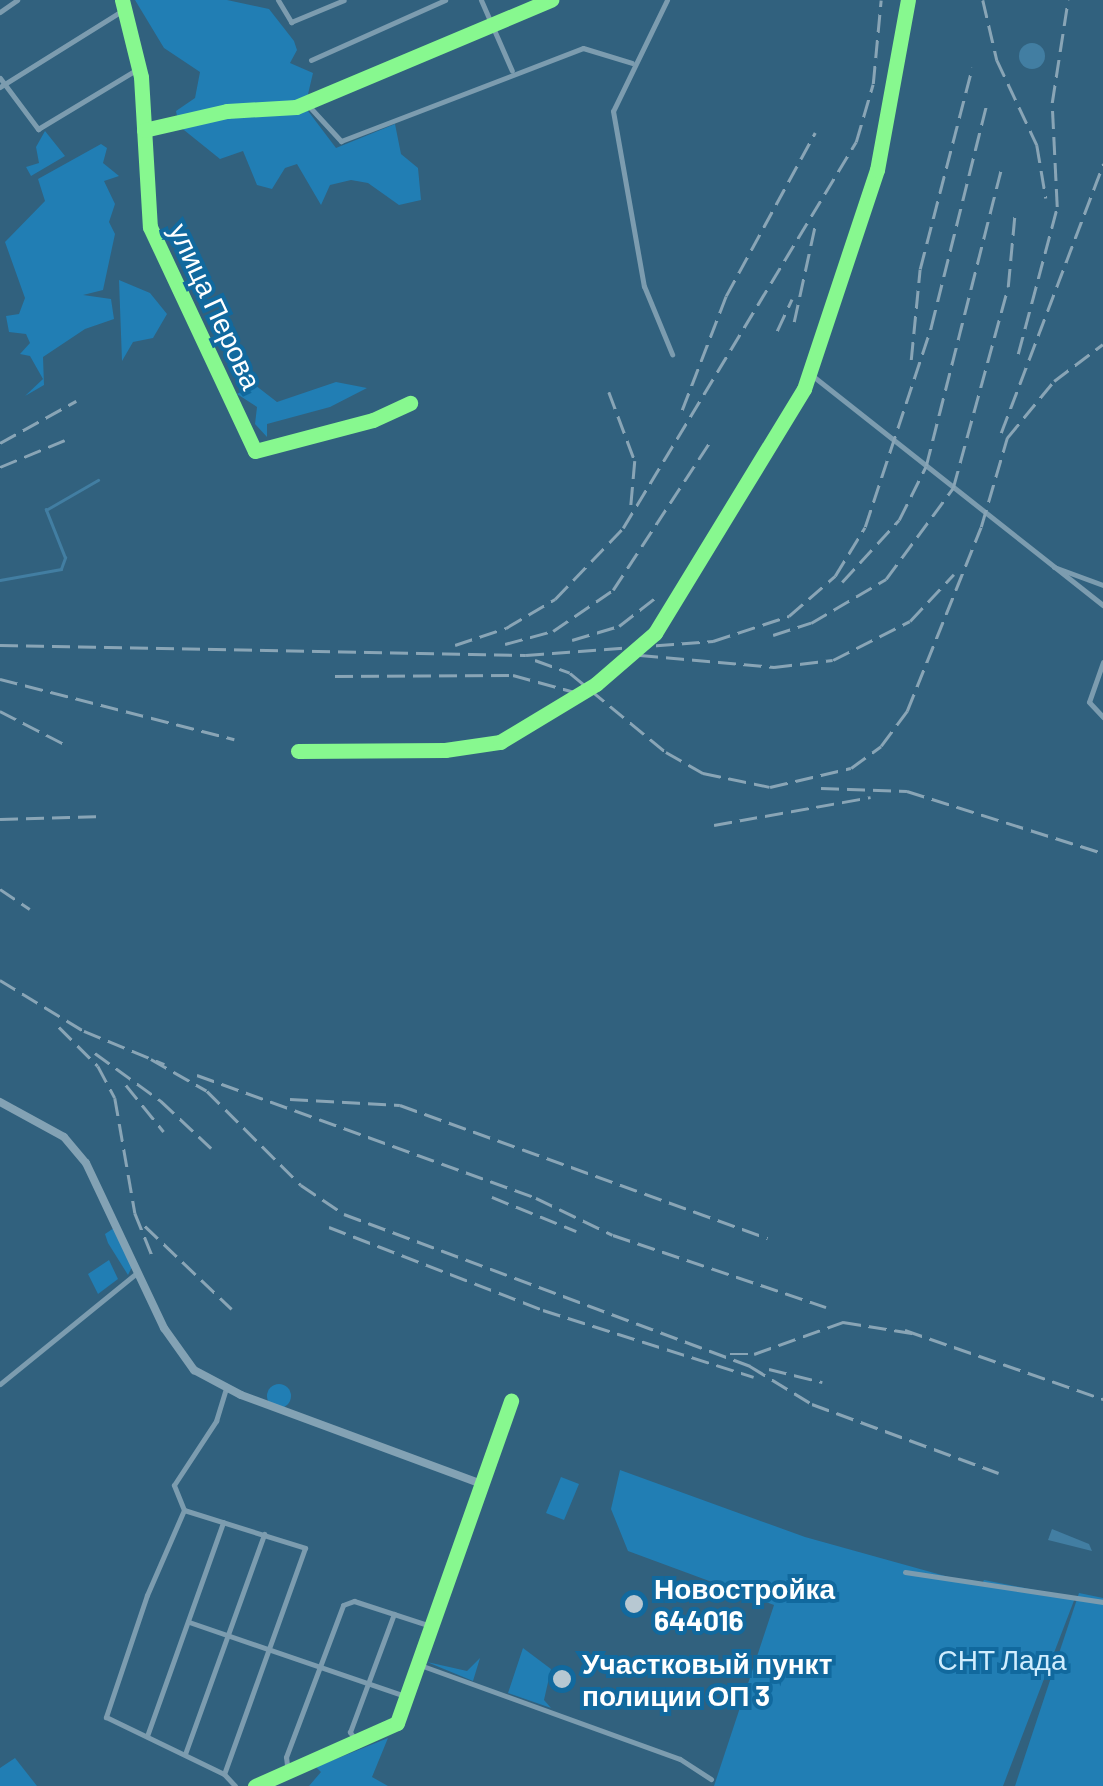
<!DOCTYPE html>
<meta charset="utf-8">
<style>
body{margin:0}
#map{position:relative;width:1103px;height:1786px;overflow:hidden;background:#31617e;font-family:Barlow,sans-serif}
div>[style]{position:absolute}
.green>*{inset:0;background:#217eb4}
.round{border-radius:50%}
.water>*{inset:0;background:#427ea2}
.stream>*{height:2.5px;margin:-1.25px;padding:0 1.25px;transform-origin:1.25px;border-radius:1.25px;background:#427ea2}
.street>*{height:5px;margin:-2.5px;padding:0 2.5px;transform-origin:2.5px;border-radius:2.5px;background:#7c9caf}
.secondary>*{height:8px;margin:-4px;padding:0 4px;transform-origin:4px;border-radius:4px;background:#83a2b4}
.rail>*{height:2.5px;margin-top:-1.25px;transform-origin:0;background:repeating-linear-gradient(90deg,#89a5b6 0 18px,transparent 0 26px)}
.cycleway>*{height:15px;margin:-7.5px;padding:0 7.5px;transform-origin:7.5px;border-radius:7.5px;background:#87f88f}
.dots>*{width:28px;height:28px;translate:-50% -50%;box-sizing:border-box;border:5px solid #11699e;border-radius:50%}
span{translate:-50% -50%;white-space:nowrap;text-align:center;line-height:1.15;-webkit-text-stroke:8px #11699e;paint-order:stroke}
.street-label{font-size:28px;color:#fff}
.poi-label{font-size:28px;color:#fff;font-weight:700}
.left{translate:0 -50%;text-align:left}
.park-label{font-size:28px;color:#d0edfe}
</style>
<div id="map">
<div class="green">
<i style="clip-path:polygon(135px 0,227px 0,269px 9px,294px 41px,297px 50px,290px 63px,313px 73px,305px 107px,336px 148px,395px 124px,401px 154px,418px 168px,421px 200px,399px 205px,368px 183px,351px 180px,330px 185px,321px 205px,297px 164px,285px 168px,272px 189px,257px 185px,243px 151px,220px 159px,179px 126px,176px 111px,195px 98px,200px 72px,164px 48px)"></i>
<i style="clip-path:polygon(45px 131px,65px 156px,31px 176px,26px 167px,39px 163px,36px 147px)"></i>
<i style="clip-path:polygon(101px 144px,107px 148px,103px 163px,119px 176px,104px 181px,115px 204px,109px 222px,115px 234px,103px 290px,83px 295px,111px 299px,114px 319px,85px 329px,43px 357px,44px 385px,25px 396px,43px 379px,30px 356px,20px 354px,30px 343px,26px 334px,9px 332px,6px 316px,19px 314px,25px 298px,5px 242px,45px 201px,38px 179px)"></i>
<i style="clip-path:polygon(119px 280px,150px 293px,167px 314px,153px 338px,133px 342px,122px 361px)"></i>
<i style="clip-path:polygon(336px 382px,367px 388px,330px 407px,267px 424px,267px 437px,255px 424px,257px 407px,237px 394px,255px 385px,277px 402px)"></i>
<i style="clip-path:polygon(114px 1228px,132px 1267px,128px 1275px,108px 1243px,105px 1234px)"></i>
<i style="clip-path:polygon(109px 1260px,118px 1279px,98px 1294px,88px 1274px)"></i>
<i class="round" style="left:267px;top:1384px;width:24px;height:24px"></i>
<i style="clip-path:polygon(620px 1470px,805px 1537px,981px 1586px,984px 1580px,1075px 1598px,1003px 1786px,714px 1786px,774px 1605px,628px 1551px,611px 1509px)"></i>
<i style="clip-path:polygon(561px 1477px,579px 1484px,564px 1520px,546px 1513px)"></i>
<i style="clip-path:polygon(1079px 1593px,1103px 1598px,1103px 1786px,1015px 1786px)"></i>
<i style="clip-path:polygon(523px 1648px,551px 1669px,544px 1700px,551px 1708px,508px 1693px)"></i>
<i style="clip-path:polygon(480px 1658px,473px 1681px,427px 1662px,467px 1671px)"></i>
<i style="clip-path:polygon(388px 1738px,372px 1777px,388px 1786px,309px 1786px,321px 1772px,316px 1767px)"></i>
<i style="clip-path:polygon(15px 1758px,37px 1786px,0 1786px,0 1768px)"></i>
</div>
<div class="water">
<i class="round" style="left:1019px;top:43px;width:26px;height:26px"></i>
<i style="clip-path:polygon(1052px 1529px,1089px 1544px,1092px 1551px,1048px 1540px)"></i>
</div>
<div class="stream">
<i style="left:0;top:580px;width:62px;rotate:-10.2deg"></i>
<i style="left:61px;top:569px;width:12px;rotate:-70deg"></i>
<i style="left:65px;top:558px;width:52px;rotate:-111.6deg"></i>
<i style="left:46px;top:510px;width:60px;rotate:-30deg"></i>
</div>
<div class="street">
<i style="left:278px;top:0;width:26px;rotate:59deg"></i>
<i style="left:291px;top:22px;width:57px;rotate:-22.5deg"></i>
<i style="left:481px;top:0;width:77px;rotate:66.4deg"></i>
<i style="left:667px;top:0;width:123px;rotate:115.9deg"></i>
<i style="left:613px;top:111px;width:178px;rotate:80deg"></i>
<i style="left:644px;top:286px;width:74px;rotate:67.6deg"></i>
<i style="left:0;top:12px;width:21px;rotate:-35deg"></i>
<i style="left:311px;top:60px;width:147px;rotate:-24.1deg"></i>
<i style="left:0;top:78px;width:64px;rotate:53.3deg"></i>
<i style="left:38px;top:129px;width:118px;rotate:-31.1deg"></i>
<i style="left:0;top:87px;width:147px;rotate:-32deg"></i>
<i style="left:306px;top:103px;width:52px;rotate:47.4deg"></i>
<i style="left:341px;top:141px;width:259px;rotate:-21deg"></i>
<i style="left:583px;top:48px;width:51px;rotate:17deg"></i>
<i style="left:144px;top:130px;width:85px;rotate:-12.9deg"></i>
<i style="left:227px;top:111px;width:69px;rotate:-3.3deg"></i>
<i style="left:296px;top:107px;width:277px;rotate:-22.8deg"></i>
<i style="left:255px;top:451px;width:122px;rotate:-14.7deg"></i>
<i style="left:373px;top:420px;width:41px;rotate:-24.7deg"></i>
<i style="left:1054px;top:567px;width:52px;rotate:20.2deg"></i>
<i style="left:1103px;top:662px;width:42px;rotate:109.3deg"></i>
<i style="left:1089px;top:702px;width:21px;rotate:47deg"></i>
<i style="left:298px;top:751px;width:147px;rotate:-0.4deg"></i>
<i style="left:445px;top:750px;width:56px;rotate:-8.3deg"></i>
<i style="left:500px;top:742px;width:124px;rotate:-31.5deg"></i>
<i style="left:606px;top:677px;width:66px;rotate:-41.9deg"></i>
<i style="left:655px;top:633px;width:227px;rotate:-57.6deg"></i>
<i style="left:777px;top:441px;width:75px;rotate:-64.8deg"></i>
<i style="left:809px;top:373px;width:375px;rotate:38.3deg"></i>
<i style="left:0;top:1384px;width:178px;rotate:-39.1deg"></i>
<i style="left:479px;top:1480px;width:85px;rotate:-67.9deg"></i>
<i style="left:184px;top:1510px;width:93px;rotate:113.5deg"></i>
<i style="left:147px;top:1595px;width:129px;rotate:108.6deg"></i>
<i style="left:106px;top:1717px;width:131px;rotate:25.8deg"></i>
<i style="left:224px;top:1774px;width:16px;rotate:47deg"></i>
<i style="left:184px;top:1510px;width:127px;rotate:17.4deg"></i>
<i style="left:305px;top:1548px;width:240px;rotate:109.7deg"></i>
<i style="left:184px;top:1510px;width:27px;rotate:-112deg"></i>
<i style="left:174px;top:1485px;width:77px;rotate:-56.7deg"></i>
<i style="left:216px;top:1421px;width:34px;rotate:-73deg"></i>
<i style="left:905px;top:1572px;width:200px;rotate:8.6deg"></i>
<i style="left:189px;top:1622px;width:231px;rotate:18.9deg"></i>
<i style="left:420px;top:1665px;width:276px;rotate:19.9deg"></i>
<i style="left:680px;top:1759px;width:37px;rotate:33deg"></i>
<i style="left:147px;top:1736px;width:227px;rotate:-70.4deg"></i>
<i style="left:359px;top:1745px;width:16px;rotate:-125deg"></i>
<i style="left:350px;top:1732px;width:126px;rotate:-69.6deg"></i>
<i style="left:185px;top:1754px;width:234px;rotate:-70.2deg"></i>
<i style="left:288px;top:1773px;width:16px;rotate:-97deg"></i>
<i style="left:286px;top:1757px;width:162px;rotate:-69.4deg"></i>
<i style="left:343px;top:1605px;width:12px;rotate:-20deg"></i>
<i style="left:354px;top:1601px;width:81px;rotate:18deg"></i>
</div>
<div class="secondary">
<i style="left:122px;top:0;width:79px;rotate:76.1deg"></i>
<i style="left:141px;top:77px;width:150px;rotate:86.6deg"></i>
<i style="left:150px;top:227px;width:247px;rotate:64.9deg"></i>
<i style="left:809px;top:373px;width:214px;rotate:-71.5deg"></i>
<i style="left:877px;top:170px;width:173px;rotate:-79.7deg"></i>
<i style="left:0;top:1102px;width:73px;rotate:28.7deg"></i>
<i style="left:64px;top:1137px;width:34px;rotate:50deg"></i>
<i style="left:86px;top:1163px;width:183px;rotate:64.7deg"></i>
<i style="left:164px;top:1328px;width:52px;rotate:54.5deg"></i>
<i style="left:194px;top:1370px;width:53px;rotate:28deg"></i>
<i style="left:241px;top:1395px;width:256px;rotate:20.3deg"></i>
<i style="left:481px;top:1484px;width:253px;rotate:109.4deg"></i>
<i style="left:397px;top:1723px;width:155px;rotate:156.1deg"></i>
</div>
<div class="rail">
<i style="left:983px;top:0;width:62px;rotate:76.9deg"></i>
<i style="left:997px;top:60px;width:94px;rotate:64.8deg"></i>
<i style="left:1037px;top:145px;width:54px;rotate:80.4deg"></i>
<i style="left:794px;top:322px;width:98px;rotate:-77.7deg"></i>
<i style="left:777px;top:331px;width:35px;rotate:-65deg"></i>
<i style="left:1018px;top:354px;width:152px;rotate:-75.1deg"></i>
<i style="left:1057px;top:207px;width:104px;rotate:-92.8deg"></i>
<i style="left:1052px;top:103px;width:104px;rotate:-81.2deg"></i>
<i style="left:911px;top:360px;width:91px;rotate:-84.4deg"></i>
<i style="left:920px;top:269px;width:208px;rotate:-75.5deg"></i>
<i style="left:609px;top:392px;width:74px;rotate:69.4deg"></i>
<i style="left:635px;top:461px;width:45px;rotate:95.1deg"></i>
<i style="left:682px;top:410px;width:122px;rotate:-68.9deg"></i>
<i style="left:726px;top:296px;width:186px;rotate:-61.4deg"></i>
<i style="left:1001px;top:433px;width:288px;rotate:-69.2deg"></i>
<i style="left:0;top:443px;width:87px;rotate:-28.9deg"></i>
<i style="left:0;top:467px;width:70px;rotate:-22.6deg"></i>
<i style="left:842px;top:582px;width:84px;rotate:-47.4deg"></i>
<i style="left:899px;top:520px;width:60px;rotate:-63.4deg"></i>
<i style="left:926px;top:466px;width:309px;rotate:-75.8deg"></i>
<i style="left:773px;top:635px;width:40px;rotate:-18deg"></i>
<i style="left:811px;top:623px;width:87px;rotate:-30.4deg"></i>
<i style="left:886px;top:579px;width:113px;rotate:-53.6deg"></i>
<i style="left:953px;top:488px;width:208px;rotate:-74.7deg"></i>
<i style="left:1008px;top:287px;width:76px;rotate:-84.7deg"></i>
<i style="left:572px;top:640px;width:49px;rotate:-16.6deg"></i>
<i style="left:619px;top:626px;width:51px;rotate:-37.8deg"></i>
<i style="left:505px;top:644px;width:50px;rotate:-15.2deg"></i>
<i style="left:553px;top:631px;width:73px;rotate:-34.3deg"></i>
<i style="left:613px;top:590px;width:177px;rotate:-56.8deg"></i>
<i style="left:0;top:645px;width:526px;rotate:1.09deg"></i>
<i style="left:526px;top:655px;width:188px;rotate:-4.3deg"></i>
<i style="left:713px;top:641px;width:80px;rotate:-18.2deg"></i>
<i style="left:789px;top:616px;width:61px;rotate:-41deg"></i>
<i style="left:835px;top:576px;width:57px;rotate:-58.5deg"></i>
<i style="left:865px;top:527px;width:211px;rotate:-71.7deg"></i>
<i style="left:931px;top:327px;width:232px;rotate:-76deg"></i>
<i style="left:455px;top:645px;width:54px;rotate:-18.4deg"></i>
<i style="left:506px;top:628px;width:57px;rotate:-30.6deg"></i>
<i style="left:555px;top:599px;width:98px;rotate:-46.2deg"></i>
<i style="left:623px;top:528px;width:451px;rotate:-58.9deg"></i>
<i style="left:856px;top:142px;width:60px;rotate:-73.7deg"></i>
<i style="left:873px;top:84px;width:84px;rotate:-84.6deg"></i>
<i style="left:640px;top:655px;width:135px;rotate:5.1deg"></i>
<i style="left:774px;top:667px;width:59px;rotate:-6.8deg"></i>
<i style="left:833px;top:660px;width:86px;rotate:-26.9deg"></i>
<i style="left:910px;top:621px;width:64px;rotate:-46.9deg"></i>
<i style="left:535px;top:660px;width:37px;rotate:20deg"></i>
<i style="left:570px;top:673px;width:124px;rotate:39.5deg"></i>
<i style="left:666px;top:752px;width:43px;rotate:29.6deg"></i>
<i style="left:703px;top:773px;width:68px;rotate:11.8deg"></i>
<i style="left:770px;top:787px;width:83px;rotate:-13.2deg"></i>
<i style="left:851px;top:768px;width:37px;rotate:-36deg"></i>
<i style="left:881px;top:746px;width:44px;rotate:-53.4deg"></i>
<i style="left:907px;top:711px;width:198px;rotate:-68.1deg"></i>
<i style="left:981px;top:527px;width:93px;rotate:-73.7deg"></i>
<i style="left:1007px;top:438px;width:74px;rotate:-50.5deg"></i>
<i style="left:1054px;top:381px;width:61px;rotate:-37.1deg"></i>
<i style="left:335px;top:676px;width:178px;rotate:-0.3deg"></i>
<i style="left:513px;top:675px;width:79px;rotate:15.4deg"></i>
<i style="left:0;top:679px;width:242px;rotate:14.4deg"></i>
<i style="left:0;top:711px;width:76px;rotate:27.2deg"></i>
<i style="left:821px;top:788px;width:86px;rotate:2deg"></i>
<i style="left:907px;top:791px;width:206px;rotate:17.6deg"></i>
<i style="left:0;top:819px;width:104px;rotate:-1.7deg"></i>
<i style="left:714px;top:825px;width:159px;rotate:-10.1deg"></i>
<i style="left:0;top:889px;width:36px;rotate:34deg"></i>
<i style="left:0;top:980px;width:98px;rotate:31.3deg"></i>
<i style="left:84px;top:1031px;width:87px;rotate:22.4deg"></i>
<i style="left:59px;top:1027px;width:55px;rotate:45deg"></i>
<i style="left:98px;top:1066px;width:36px;rotate:62deg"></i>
<i style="left:115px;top:1098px;width:117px;rotate:80.1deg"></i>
<i style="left:135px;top:1213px;width:51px;rotate:68deg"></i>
<i style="left:95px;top:1053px;width:82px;rotate:36deg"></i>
<i style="left:161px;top:1101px;width:69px;rotate:43.2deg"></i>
<i style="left:151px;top:1059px;width:64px;rotate:29.7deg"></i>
<i style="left:207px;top:1091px;width:133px;rotate:45deg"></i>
<i style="left:301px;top:1185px;width:52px;rotate:34deg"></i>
<i style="left:344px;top:1214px;width:434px;rotate:20.5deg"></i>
<i style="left:750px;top:1366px;width:73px;rotate:31.5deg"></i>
<i style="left:812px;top:1404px;width:199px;rotate:20.3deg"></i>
<i style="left:197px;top:1075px;width:361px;rotate:19.9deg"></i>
<i style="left:536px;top:1198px;width:85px;rotate:25.7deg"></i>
<i style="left:613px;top:1235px;width:225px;rotate:18.7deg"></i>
<i style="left:126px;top:1085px;width:60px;rotate:51deg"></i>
<i style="left:290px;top:1099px;width:110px;rotate:3.1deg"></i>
<i style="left:400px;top:1105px;width:391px;rotate:19.9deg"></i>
<i style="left:492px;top:1197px;width:91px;rotate:22deg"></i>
<i style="left:145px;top:1226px;width:120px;rotate:43.7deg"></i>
<i style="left:329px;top:1227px;width:230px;rotate:21.2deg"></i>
<i style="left:543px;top:1310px;width:221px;rotate:17.6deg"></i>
<i style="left:905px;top:1330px;width:210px;rotate:19.2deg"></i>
<i style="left:730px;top:1354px;width:24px"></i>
<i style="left:754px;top:1354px;width:95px;rotate:-19.8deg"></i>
<i style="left:843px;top:1322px;width:76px;rotate:9.1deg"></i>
<i style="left:769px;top:1369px;width:55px;rotate:13.8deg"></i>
</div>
<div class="cycleway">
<i style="left:122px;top:0;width:79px;rotate:76.1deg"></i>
<i style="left:141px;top:77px;width:150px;rotate:86.6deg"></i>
<i style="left:150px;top:227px;width:247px;rotate:64.9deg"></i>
<i style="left:255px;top:451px;width:122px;rotate:-14.7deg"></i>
<i style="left:373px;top:420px;width:41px;rotate:-24.7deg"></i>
<i style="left:144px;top:130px;width:85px;rotate:-12.9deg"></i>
<i style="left:227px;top:111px;width:69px;rotate:-3.3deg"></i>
<i style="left:296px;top:107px;width:277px;rotate:-22.8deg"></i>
<i style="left:298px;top:751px;width:147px;rotate:-0.4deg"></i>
<i style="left:445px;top:750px;width:56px;rotate:-8.3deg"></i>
<i style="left:500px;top:742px;width:112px;rotate:-31.1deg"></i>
<i style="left:596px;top:684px;width:78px;rotate:-40.8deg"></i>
<i style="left:655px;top:633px;width:286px;rotate:-58.6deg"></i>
<i style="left:804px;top:389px;width:231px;rotate:-71.6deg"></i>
<i style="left:877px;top:170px;width:173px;rotate:-79.7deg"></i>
<i style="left:255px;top:1786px;width:155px;rotate:-23.9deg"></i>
<i style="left:397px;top:1723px;width:342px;rotate:-70.5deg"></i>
</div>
<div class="dots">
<i style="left:634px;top:1604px;background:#b7c8d2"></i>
<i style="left:562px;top:1679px;background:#b7c8d2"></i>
</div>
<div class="street-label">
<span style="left:216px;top:306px;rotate:65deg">улица Перова</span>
</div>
<div class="poi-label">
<span class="left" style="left:654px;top:1604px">Новостройка<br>644016</span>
<span class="left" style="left:582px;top:1679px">Участковый пункт<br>полиции ОП 3</span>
</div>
<div class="park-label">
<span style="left:1002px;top:1659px">СНТ Лада</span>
</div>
</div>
